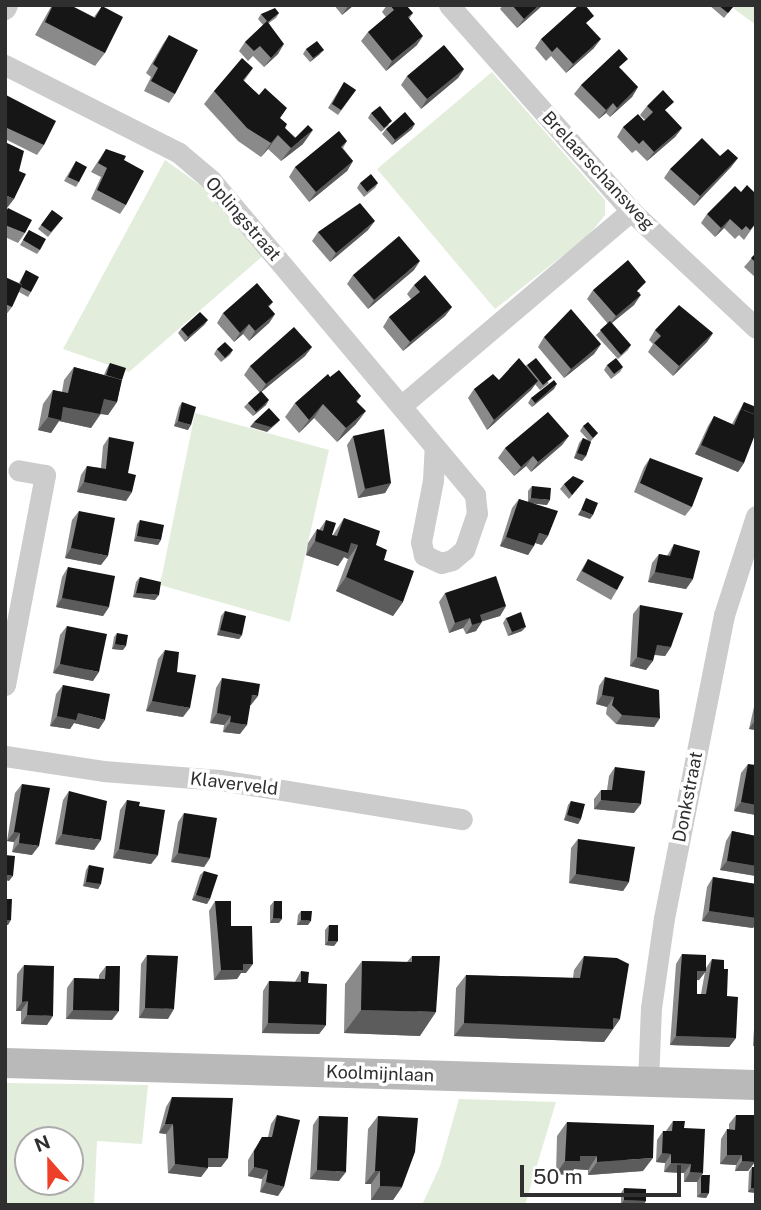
<!DOCTYPE html>
<style>
body{margin:0}
#map{position:relative;width:761px;height:1210px;overflow:hidden;background:#fff;font-family:"Public Sans",sans-serif}
div>[style]{position:absolute}
.green>*{inset:0;background:#e2eddc}
.street>*{height:21px;margin:-10.5px;padding:0 10.5px;transform-origin:10.5px;border-radius:10.5px;background:#ccc}
.secondary>*{height:30px;margin:-15px;padding:0 15px;transform-origin:15px;border-radius:15px;background:#b9b9b9}
.wall>*{inset:0;background:#8a8a8a}
.shaded-wall>*{inset:0;background:#5c5c5c}
.building>*{inset:0;background:#161616}
span{translate:-50% -50%;white-space:nowrap;text-align:center;line-height:1.15;-webkit-text-stroke:7px #fff;paint-order:stroke}
.street-label{font-size:18px;color:#2f2f2f}
.frame{position:absolute;inset:0;border:7px solid #2f2f2f;pointer-events:none}
.north{position:absolute;left:14px;top:1126px;width:70px;height:70px;box-sizing:border-box;background:#fff;border:2px solid #acacac;border-radius:50%;rotate:339deg;font-size:19px;font-weight:700;line-height:28px;text-align:center;color:#2f2f2f}
.north::after{content:'';display:block;margin:auto;width:24px;height:32px;background:#ee3f28;clip-path:polygon(50% 0,100% 100%,50% 72%,0 100%)}
.scale{position:absolute;left:520px;top:1165px;width:161px;height:32px;box-sizing:border-box;border:4px solid #2f2f2f;border-top:0;padding-left:9px;font-size:21px;line-height:24px;white-space:nowrap;color:#2f2f2f;-webkit-text-stroke:5px #fff;paint-order:stroke}
</style>
<div id="map">
<div class="green">
<i style="clip-path:polygon(729px 5px,756px 5px,756px 25px)"></i>
<i style="clip-path:polygon(492px 72px,605px 200px,605px 215px,589px 235px,495px 309px,377px 169px)"></i>
<i style="clip-path:polygon(165px 160px,211px 193px,265px 254px,129px 372px,63px 349px)"></i>
<i style="clip-path:polygon(195px 413px,329px 450px,290px 622px,160px 585px)"></i>
<i style="clip-path:polygon(evenodd,5px 1083px,148px 1085px,142px 1144px,97px 1141px,94px 1205px,5px 1205px,5px 1083px,70px 1140px,70px 1182px,28px 1182px,28px 1140px,70px 1140px)"></i>
<i style="clip-path:polygon(459px 1099px,556px 1102px,525px 1205px,422px 1205px,440px 1166px)"></i>
</div>
<div class="street">
<i style="left:449px;top:5px;width:275px;rotate:48.5deg"></i>
<i style="left:631px;top:211px;width:171px;rotate:43.1deg"></i>
<i style="left:5px;top:9px;width:4px;rotate:-63deg"></i>
<i style="left:5px;top:65px;width:195px;rotate:26.8deg"></i>
<i style="left:179px;top:153px;width:42px;rotate:40.2deg"></i>
<i style="left:211px;top:180px;width:411px;rotate:50deg"></i>
<i style="left:475px;top:495px;width:18px;rotate:84deg"></i>
<i style="left:477px;top:513px;width:39px;rotate:109deg"></i>
<i style="left:464px;top:550px;width:16px;rotate:140deg"></i>
<i style="left:452px;top:560px;width:11px;rotate:165deg"></i>
<i style="left:441px;top:563px;width:19px;rotate:-155deg"></i>
<i style="left:424px;top:555px;width:13px;rotate:-103deg"></i>
<i style="left:421px;top:542px;width:63px;rotate:-79deg"></i>
<i style="left:433px;top:480px;width:33px;rotate:-87deg"></i>
<i style="left:401px;top:406px;width:302px;rotate:-40.3deg"></i>
<i style="left:5px;top:685px;width:214px;rotate:-79.2deg"></i>
<i style="left:45px;top:475px;width:27px;rotate:-170deg"></i>
<i style="left:5px;top:756px;width:99px;rotate:8.7deg"></i>
<i style="left:103px;top:771px;width:117px;rotate:4.4deg"></i>
<i style="left:220px;top:780px;width:245px;rotate:9.2deg"></i>
<i style="left:648px;top:1082px;width:74px;rotate:-87.7deg"></i>
<i style="left:651px;top:1008px;width:91px;rotate:-81.8deg"></i>
<i style="left:664px;top:918px;width:309px;rotate:-78.8deg"></i>
<i style="left:724px;top:615px;width:104px;rotate:-72.1deg"></i>
</div>
<div class="secondary">
<i style="left:5px;top:1063px;width:751px;rotate:1.68deg"></i>
</div>
<div class="wall">
<i style="clip-path:polygon(52px 5px,70px 5px,94px 17px,102px 6px,105px 53px,95px 66px,35px 35px)"></i>
<i style="clip-path:polygon(334px 5px,354px 5px,342px 15px)"></i>
<i style="clip-path:polygon(387px 5px,406px 5px,413px 13px,409px 19px,417px 45px,386px 71px,361px 41px,368px 32px,386px 17px,382px 12px)"></i>
<i style="clip-path:polygon(503px 5px,543px 5px,517px 28px,500px 9px)"></i>
<i style="clip-path:polygon(709px 5px,730px 5px,733px 7px,724px 18px)"></i>
<i style="clip-path:polygon(279px 13px,276px 18px,269px 23px,278px 54px,264px 67px,253px 56px,248px 61px,239px 51px,245px 42px,263px 25px,258px 19px,261px 14px)"></i>
<i style="clip-path:polygon(588px 25px,594px 48px,566px 73px,551px 56px,546px 61px,535px 48px,541px 39px)"></i>
<i style="clip-path:polygon(169px 35px,175px 94px,169px 103px,144px 91px,151px 77px,146px 73px,163px 44px)"></i>
<i style="clip-path:polygon(306px 49px,320px 54px,310px 62px,303px 54px)"></i>
<i style="clip-path:polygon(253px 68px,244px 81px,280px 118px,285px 128px,303px 144px,281px 161px,268px 149px,261px 157px,238px 141px,204px 104px,214px 91px)"></i>
<i style="clip-path:polygon(464px 69px,458px 78px,421px 109px,401px 85px,407px 76px)"></i>
<i style="clip-path:polygon(621px 69px,638px 87px,632px 97px,610px 117px,606px 113px,599px 119px,574px 94px,581px 85px)"></i>
<i style="clip-path:polygon(344px 82px,356px 90px,338px 115px,328px 108px)"></i>
<i style="clip-path:polygon(5px 97px,44px 145px,37px 155px,5px 139px)"></i>
<i style="clip-path:polygon(647px 106px,667px 112px,682px 128px,675px 137px,647px 161px,636px 150px,632px 153px,617px 137px,623px 127px,645px 120px,640px 115px)"></i>
<i style="clip-path:polygon(371px 113px,389px 125px,381px 132px,368px 118px)"></i>
<i style="clip-path:polygon(386px 129px,412px 129px,392px 145px,382px 134px)"></i>
<i style="clip-path:polygon(347px 141px,343px 148px,353px 161px,347px 171px,309px 202px,289px 177px,295px 167px)"></i>
<i style="clip-path:polygon(106px 149px,126px 205px,120px 214px,91px 199px,101px 177px,91px 172px)"></i>
<i style="clip-path:polygon(720px 156px,738px 158px,731px 167px,694px 206px,664px 178px,670px 169px)"></i>
<i style="clip-path:polygon(76px 161px,79px 182px,76px 187px,64px 181px)"></i>
<i style="clip-path:polygon(360px 183px,378px 183px,375px 188px,364px 197px,357px 188px)"></i>
<i style="clip-path:polygon(8px 208px,25px 233px,18px 243px,5px 237px,5px 213px)"></i>
<i style="clip-path:polygon(52px 210px,63px 218px,48px 237px,38px 229px)"></i>
<i style="clip-path:polygon(707px 214px,756px 223px,744px 240px,739px 235px,735px 239px,724px 228px,715px 237px,701px 223px)"></i>
<i style="clip-path:polygon(29px 230px,40px 250px,37px 254px,20px 245px)"></i>
<i style="clip-path:polygon(368px 230px,330px 262px,312px 241px,318px 232px)"></i>
<i style="clip-path:polygon(756px 253px,756px 278px,744px 267px)"></i>
<i style="clip-path:polygon(26px 270px,31px 292px,28px 297px,19px 292px,12px 307px,5px 316px,5px 277px,19px 283px)"></i>
<i style="clip-path:polygon(414px 270px,368px 309px,347px 284px,353px 275px)"></i>
<i style="clip-path:polygon(414px 285px,452px 307px,445px 316px,403px 351px,383px 327px,389px 317px,411px 299px,407px 294px)"></i>
<i style="clip-path:polygon(593px 290px,640px 292px,634px 305px,612px 323px,631px 345px,628px 350px,618px 359px,596px 335px,608px 324px,587px 299px)"></i>
<i style="clip-path:polygon(273px 302px,269px 307px,275px 314px,269px 323px,249px 341px,243px 334px,234px 342px,217px 323px,223px 313px)"></i>
<i style="clip-path:polygon(208px 320px,204px 325px,185px 342px,178px 333px,181px 329px)"></i>
<i style="clip-path:polygon(655px 330px,713px 333px,707px 342px,673px 376px,648px 352px,653px 344px,649px 340px)"></i>
<i style="clip-path:polygon(544px 337px,601px 344px,594px 354px,564px 378px,538px 347px)"></i>
<i style="clip-path:polygon(312px 347px,305px 356px,261px 392px,266px 405px,253px 416px,244px 407px,248px 403px,260px 393px,244px 375px,250px 366px)"></i>
<i style="clip-path:polygon(217px 349px,233px 350px,230px 355px,221px 362px,214px 354px)"></i>
<i style="clip-path:polygon(110px 363px,121px 383px,117px 402px,108px 415px,101px 414px,91px 428px,59px 421px,51px 433px,38px 430px,43px 404px,53px 390px,62px 392px,64px 380px,74px 367px,104px 375px,107px 368px)"></i>
<i style="clip-path:polygon(527px 365px,549px 383px,540px 390px,535px 384px,531px 390px,487px 430px,468px 398px,474px 389px,499px 380px)"></i>
<i style="clip-path:polygon(607px 365px,623px 367px,620px 372px,611px 379px,604px 370px)"></i>
<i style="clip-path:polygon(330px 377px,361px 396px,357px 402px,356px 424px,337px 442px,314px 418px,299px 433px,285px 417px,295px 403px)"></i>
<i style="clip-path:polygon(554px 389px,532px 407px,528px 403px,531px 398px)"></i>
<i style="clip-path:polygon(182px 402px,188px 430px,174px 426px,179px 407px)"></i>
<i style="clip-path:polygon(744px 402px,744px 463px,738px 472px,695px 454px,708px 426px,714px 416px,732px 424px)"></i>
<i style="clip-path:polygon(583px 426px,598px 433px,591px 441px,586px 456px,582px 461px,574px 458px,579px 443px,583px 438px,588px 440px,580px 431px)"></i>
<i style="clip-path:polygon(353px 436px,391px 483px,385px 493px,358px 498px,347px 445px)"></i>
<i style="clip-path:polygon(569px 436px,562px 445px,531px 472px,526px 466px,514px 476px,498px 458px,505px 448px)"></i>
<i style="clip-path:polygon(109px 437px,128px 473px,132px 492px,126px 501px,77px 492px,81px 475px,87px 466px,101px 468px,103px 446px)"></i>
<i style="clip-path:polygon(650px 458px,692px 507px,685px 516px,634px 492px,644px 467px)"></i>
<i style="clip-path:polygon(584px 481px,569px 499px,560px 489px,564px 484px)"></i>
<i style="clip-path:polygon(532px 486px,547px 505px,533px 503px,542px 545px,535px 543px,528px 555px,500px 546px,512px 508px,519px 499px,528px 502px,528px 491px)"></i>
<i style="clip-path:polygon(79px 511px,101px 565px,65px 558px,72px 520px)"></i>
<i style="clip-path:polygon(344px 518px,376px 545px,384px 560px,403px 602px,393px 616px,336px 591px,348px 559px,344px 557px,338px 566px,306px 555px,308px 543px,317px 529px,319px 530px,326px 520px,332px 535px,333px 535px)"></i>
<i style="clip-path:polygon(140px 520px,158px 545px,134px 541px,137px 524px)"></i>
<i style="clip-path:polygon(674px 544px,693px 579px,686px 589px,648px 582px,652px 563px,659px 554px,667px 556px)"></i>
<i style="clip-path:polygon(588px 559px,617px 590px,611px 600px,576px 580px,582px 569px)"></i>
<i style="clip-path:polygon(68px 567px,109px 607px,103px 616px,56px 607px,62px 577px)"></i>
<i style="clip-path:polygon(140px 577px,155px 600px,133px 597px,136px 582px)"></i>
<i style="clip-path:polygon(445px 593px,506px 606px,500px 616px,482px 621px,476px 631px,466px 634px,463px 628px,449px 633px,439px 602px)"></i>
<i style="clip-path:polygon(640px 605px,671px 647px,665px 656px,654px 655px,646px 670px,630px 666px,633px 614px)"></i>
<i style="clip-path:polygon(225px 611px,242px 635px,239px 639px,217px 635px,221px 616px)"></i>
<i style="clip-path:polygon(506px 618px,522px 631px,508px 636px,503px 623px)"></i>
<i style="clip-path:polygon(67px 626px,93px 681px,53px 673px,60px 635px)"></i>
<i style="clip-path:polygon(117px 633px,123px 650px,112px 649px,114px 637px)"></i>
<i style="clip-path:polygon(165px 650px,177px 672px,183px 717px,146px 711px,158px 659px)"></i>
<i style="clip-path:polygon(605px 677px,660px 718px,654px 727px,616px 724px,606px 714px,607px 707px,596px 704px,599px 686px)"></i>
<i style="clip-path:polygon(222px 678px,251px 705px,250px 705px,240px 734px,223px 732px,224px 725px,210px 723px,216px 688px)"></i>
<i style="clip-path:polygon(63px 685px,99px 729px,74px 723px,70px 729px,50px 726px,56px 694px)"></i>
<i style="clip-path:polygon(756px 698px,756px 730px,749px 729px)"></i>
<i style="clip-path:polygon(748px 764px,756px 815px,734px 811px,741px 773px)"></i>
<i style="clip-path:polygon(615px 767px,634px 813px,594px 809px,594px 799px,601px 790px,607px 790px,609px 776px)"></i>
<i style="clip-path:polygon(22px 784px,32px 855px,12px 852px,14px 842px,7px 841px,15px 793px)"></i>
<i style="clip-path:polygon(69px 791px,94px 850px,55px 844px,63px 800px)"></i>
<i style="clip-path:polygon(127px 800px,139px 806px,158px 855px,151px 864px,113px 858px,120px 810px)"></i>
<i style="clip-path:polygon(571px 801px,581px 819px,578px 824px,564px 820px,568px 805px)"></i>
<i style="clip-path:polygon(184px 813px,210px 858px,204px 867px,171px 862px,178px 822px)"></i>
<i style="clip-path:polygon(732px 831px,756px 836px,756px 876px,720px 870px,726px 841px)"></i>
<i style="clip-path:polygon(578px 839px,629px 882px,623px 891px,569px 883px,571px 848px)"></i>
<i style="clip-path:polygon(89px 865px,101px 884px,98px 889px,83px 886px,86px 870px)"></i>
<i style="clip-path:polygon(204px 871px,207px 904px,192px 900px,200px 875px)"></i>
<i style="clip-path:polygon(713px 877px,756px 884px,756px 923px,753px 928px,702px 921px,707px 887px)"></i>
<i style="clip-path:polygon(215px 901px,246px 973px,241px 973px,237px 979px,214px 980px,209px 911px)"></i>
<i style="clip-path:polygon(274px 901px,279px 923px,270px 923px,270px 906px)"></i>
<i style="clip-path:polygon(301px 911px,308px 925px,297px 925px,298px 915px)"></i>
<i style="clip-path:polygon(329px 925px,334px 946px,325px 945px,325px 930px)"></i>
<i style="clip-path:polygon(evenodd,682px 954px,706px 968px,712px 959px,724px 969px,727px 996px,736px 1038px,729px 1047px,670px 1045px,676px 964px,682px 954px,705px 972px,701px 994px,697px 994px,697px 980px,699px 980px,705px 972px)"></i>
<i style="clip-path:polygon(147px 955px,168px 1019px,139px 1018px,141px 964px)"></i>
<i style="clip-path:polygon(412px 956px,420px 1036px,344px 1033px,345px 984px,362px 961px,407px 962px)"></i>
<i style="clip-path:polygon(584px 956px,620px 1019px,604px 1042px,454px 1036px,456px 988px,466px 975px,573px 978px,574px 970px)"></i>
<i style="clip-path:polygon(24px 965px,47px 1025px,21px 1024px,21px 1011px,16px 1011px,17px 974px)"></i>
<i style="clip-path:polygon(106px 966px,112px 1020px,66px 1019px,67px 988px,74px 978px,99px 979px,99px 975px)"></i>
<i style="clip-path:polygon(301px 971px,308px 983px,326px 1025px,319px 1034px,262px 1033px,263px 991px,269px 981px,295px 982px)"></i>
<i style="clip-path:polygon(756px 995px,756px 1046px,753px 1046px)"></i>
<i style="clip-path:polygon(172px 1097px,228px 1158px,221px 1167px,208px 1167px,201px 1177px,168px 1173px,166px 1134px,159px 1133px,166px 1107px)"></i>
<i style="clip-path:polygon(277px 1115px,278px 1196px,260px 1192px,262px 1179px,248px 1176px,248px 1160px,262px 1137px,268px 1137px,271px 1124px)"></i>
<i style="clip-path:polygon(736px 1115px,755px 1162px,748px 1171px,735px 1171px,736px 1165px,720px 1164px,721px 1139px,727px 1129px,729px 1129px,729px 1124px)"></i>
<i style="clip-path:polygon(319px 1116px,339px 1181px,310px 1179px,313px 1125px)"></i>
<i style="clip-path:polygon(378px 1116px,402px 1187px,393px 1200px,371px 1200px,371px 1184px,365px 1184px,368px 1129px)"></i>
<i style="clip-path:polygon(673px 1121px,684px 1128px,703px 1173px,702px 1175px,709px 1193px,706px 1198px,697px 1197px,697px 1181px,684px 1182px,684px 1173px,664px 1172px,665px 1163px,656px 1162px,657px 1140px,663px 1131px,666px 1131px)"></i>
<i style="clip-path:polygon(567px 1122px,643px 1171px,588px 1175px,588px 1170px,574px 1169px,570px 1175px,556px 1174px,557px 1136px)"></i>
<i style="clip-path:polygon(752px 1167px,756px 1193px,748px 1192px,749px 1172px)"></i>
<i style="clip-path:polygon(624px 1188px,646px 1201px,643px 1205px,621px 1205px,621px 1193px)"></i>
</div>
<div class="shaded-wall">
<i style="clip-path:polygon(349px 5px,354px 5px,342px 15px)"></i>
<i style="clip-path:polygon(539px 5px,543px 5px,517px 28px,524px 19px)"></i>
<i style="clip-path:polygon(423px 36px,417px 45px,386px 71px,392px 61px)"></i>
<i style="clip-path:polygon(601px 39px,594px 48px,566px 73px,573px 64px)"></i>
<i style="clip-path:polygon(284px 44px,278px 54px,264px 67px,271px 58px)"></i>
<i style="clip-path:polygon(324px 50px,320px 54px,310px 62px,313px 58px)"></i>
<i style="clip-path:polygon(464px 69px,458px 78px,421px 109px,427px 99px)"></i>
<i style="clip-path:polygon(638px 87px,632px 97px,610px 117px,617px 108px)"></i>
<i style="clip-path:polygon(613px 103px,606px 113px,599px 119px,606px 110px)"></i>
<i style="clip-path:polygon(415px 124px,412px 129px,392px 145px,395px 140px)"></i>
<i style="clip-path:polygon(682px 128px,675px 137px,647px 161px,654px 152px)"></i>
<i style="clip-path:polygon(313px 130px,303px 144px,281px 161px,291px 148px)"></i>
<i style="clip-path:polygon(278px 135px,268px 149px,261px 157px,271px 143px)"></i>
<i style="clip-path:polygon(738px 158px,731px 167px,694px 206px,700px 196px)"></i>
<i style="clip-path:polygon(353px 161px,347px 171px,309px 202px,316px 192px)"></i>
<i style="clip-path:polygon(5px 195px,14px 199px,7px 208px,5px 207px)"></i>
<i style="clip-path:polygon(730px 219px,724px 228px,715px 237px,721px 228px)"></i>
<i style="clip-path:polygon(375px 221px,368px 230px,330px 262px,336px 253px)"></i>
<i style="clip-path:polygon(420px 261px,414px 270px,368px 309px,374px 300px)"></i>
<i style="clip-path:polygon(641px 295px,634px 305px,609px 325px,616px 316px)"></i>
<i style="clip-path:polygon(452px 307px,445px 316px,403px 351px,410px 342px)"></i>
<i style="clip-path:polygon(275px 314px,269px 323px,249px 341px,255px 331px)"></i>
<i style="clip-path:polygon(208px 320px,204px 325px,185px 342px,188px 337px)"></i>
<i style="clip-path:polygon(249px 324px,243px 334px,234px 342px,240px 333px)"></i>
<i style="clip-path:polygon(713px 333px,707px 342px,673px 376px,679px 366px)"></i>
<i style="clip-path:polygon(601px 344px,594px 354px,564px 378px,571px 369px)"></i>
<i style="clip-path:polygon(312px 347px,305px 356px,260px 393px,266px 384px)"></i>
<i style="clip-path:polygon(538px 381px,531px 390px,487px 430px,494px 420px)"></i>
<i style="clip-path:polygon(557px 384px,554px 389px,532px 407px,535px 403px)"></i>
<i style="clip-path:polygon(104px 399px,117px 402px,108px 415px,94px 413px)"></i>
<i style="clip-path:polygon(269px 400px,266px 405px,253px 416px,256px 412px)"></i>
<i style="clip-path:polygon(323px 404px,314px 418px,299px 433px,309px 420px)"></i>
<i style="clip-path:polygon(63px 407px,100px 414px,91px 428px,59px 421px,51px 433px,38px 430px,48px 417px)"></i>
<i style="clip-path:polygon(366px 411px,356px 424px,337px 442px,346px 428px)"></i>
<i style="clip-path:polygon(280px 420px,276px 424px,267px 432px,250px 427px,254px 422px)"></i>
<i style="clip-path:polygon(178px 421px,191px 425px,188px 430px,174px 426px)"></i>
<i style="clip-path:polygon(569px 436px,562px 445px,531px 472px,538px 462px)"></i>
<i style="clip-path:polygon(701px 445px,744px 463px,738px 472px,695px 454px)"></i>
<i style="clip-path:polygon(577px 453px,586px 456px,582px 461px,574px 458px)"></i>
<i style="clip-path:polygon(533px 456px,526px 466px,514px 476px,521px 467px)"></i>
<i style="clip-path:polygon(84px 482px,132px 492px,126px 501px,77px 492px)"></i>
<i style="clip-path:polygon(391px 483px,385px 493px,358px 498px,365px 489px)"></i>
<i style="clip-path:polygon(531px 498px,550px 500px,547px 505px,527px 503px)"></i>
<i style="clip-path:polygon(581px 510px,593px 515px,590px 519px,578px 515px)"></i>
<i style="clip-path:polygon(539px 533px,548px 536px,542px 545px,532px 542px)"></i>
<i style="clip-path:polygon(137px 536px,161px 540px,158px 545px,134px 541px)"></i>
<i style="clip-path:polygon(506px 537px,534px 546px,528px 555px,500px 546px)"></i>
<i style="clip-path:polygon(315px 541px,351px 543px,358px 545px,348px 559px,344px 557px,338px 566px,306px 555px)"></i>
<i style="clip-path:polygon(71px 548px,108px 556px,101px 565px,65px 558px)"></i>
<i style="clip-path:polygon(655px 572px,693px 579px,686px 589px,648px 582px)"></i>
<i style="clip-path:polygon(346px 577px,403px 602px,393px 616px,336px 591px)"></i>
<i style="clip-path:polygon(136px 593px,159px 595px,155px 600px,133px 597px)"></i>
<i style="clip-path:polygon(62px 598px,109px 607px,103px 616px,56px 607px)"></i>
<i style="clip-path:polygon(506px 606px,500px 616px,474px 624px,480px 615px)"></i>
<i style="clip-path:polygon(470px 618px,463px 628px,449px 633px,455px 623px)"></i>
<i style="clip-path:polygon(482px 622px,476px 631px,466px 634px,472px 625px)"></i>
<i style="clip-path:polygon(526px 627px,522px 631px,508px 636px,512px 632px)"></i>
<i style="clip-path:polygon(220px 630px,242px 635px,239px 639px,217px 635px)"></i>
<i style="clip-path:polygon(115px 644px,126px 646px,123px 650px,112px 649px)"></i>
<i style="clip-path:polygon(657px 645px,671px 647px,665px 656px,650px 654px)"></i>
<i style="clip-path:polygon(637px 657px,653px 661px,646px 670px,630px 666px)"></i>
<i style="clip-path:polygon(60px 664px,99px 672px,93px 681px,53px 673px)"></i>
<i style="clip-path:polygon(252px 695px,258px 696px,251px 705px,246px 705px)"></i>
<i style="clip-path:polygon(602px 695px,614px 697px,607px 707px,596px 704px)"></i>
<i style="clip-path:polygon(152px 701px,190px 708px,183px 717px,146px 711px)"></i>
<i style="clip-path:polygon(78px 713px,105px 720px,99px 729px,74px 723px,70px 729px,50px 726px,57px 716px)"></i>
<i style="clip-path:polygon(217px 713px,231px 716px,224px 725px,210px 723px)"></i>
<i style="clip-path:polygon(622px 715px,660px 718px,654px 727px,616px 724px)"></i>
<i style="clip-path:polygon(756px 719px,756px 730px,749px 729px)"></i>
<i style="clip-path:polygon(230px 722px,247px 725px,240px 734px,223px 732px)"></i>
<i style="clip-path:polygon(601px 800px,641px 804px,634px 813px,594px 809px)"></i>
<i style="clip-path:polygon(741px 802px,756px 805px,756px 815px,734px 811px)"></i>
<i style="clip-path:polygon(567px 815px,581px 819px,578px 824px,564px 820px)"></i>
<i style="clip-path:polygon(14px 832px,20px 833px,14px 842px,7px 841px)"></i>
<i style="clip-path:polygon(62px 834px,101px 840px,94px 850px,55px 844px)"></i>
<i style="clip-path:polygon(19px 843px,39px 846px,32px 855px,12px 852px)"></i>
<i style="clip-path:polygon(119px 849px,158px 855px,151px 864px,113px 858px)"></i>
<i style="clip-path:polygon(178px 853px,210px 858px,204px 867px,171px 862px)"></i>
<i style="clip-path:polygon(727px 861px,756px 866px,756px 876px,720px 870px)"></i>
<i style="clip-path:polygon(576px 874px,629px 882px,623px 891px,569px 883px)"></i>
<i style="clip-path:polygon(5px 875px,13px 876px,9px 881px,5px 880px)"></i>
<i style="clip-path:polygon(86px 882px,101px 884px,98px 889px,83px 886px)"></i>
<i style="clip-path:polygon(196px 895px,210px 899px,207px 904px,192px 900px)"></i>
<i style="clip-path:polygon(709px 911px,756px 918px,756px 923px,753px 928px,702px 921px)"></i>
<i style="clip-path:polygon(273px 918px,282px 919px,279px 923px,270px 923px)"></i>
<i style="clip-path:polygon(5px 920px,11px 920px,8px 925px,5px 925px)"></i>
<i style="clip-path:polygon(301px 920px,311px 921px,308px 925px,297px 925px)"></i>
<i style="clip-path:polygon(328px 941px,338px 941px,334px 946px,325px 945px)"></i>
<i style="clip-path:polygon(243px 964px,253px 964px,246px 973px,241px 973px,237px 979px,214px 980px,221px 970px)"></i>
<i style="clip-path:polygon(697px 971px,706px 971px,699px 980px,691px 981px)"></i>
<i style="clip-path:polygon(28px 1001px,21px 1011px,16px 1011px,22px 1002px)"></i>
<i style="clip-path:polygon(145px 1008px,174px 1009px,168px 1019px,139px 1018px)"></i>
<i style="clip-path:polygon(73px 1010px,119px 1011px,112px 1020px,66px 1019px)"></i>
<i style="clip-path:polygon(361px 1010px,436px 1012px,420px 1036px,344px 1033px)"></i>
<i style="clip-path:polygon(27px 1015px,53px 1016px,47px 1025px,21px 1024px)"></i>
<i style="clip-path:polygon(613px 1018px,620px 1019px,604px 1042px,454px 1036px,464px 1023px)"></i>
<i style="clip-path:polygon(268px 1023px,326px 1025px,319px 1034px,262px 1033px)"></i>
<i style="clip-path:polygon(676px 1036px,736px 1038px,729px 1047px,670px 1045px)"></i>
<i style="clip-path:polygon(165px 1124px,173px 1124px,166px 1134px,159px 1133px)"></i>
<i style="clip-path:polygon(662px 1153px,671px 1154px,665px 1163px,656px 1162px)"></i>
<i style="clip-path:polygon(727px 1155px,742px 1155px,736px 1165px,720px 1164px)"></i>
<i style="clip-path:polygon(580px 1156px,597px 1156px,588px 1170px,574px 1169px,570px 1175px,556px 1174px,565px 1161px)"></i>
<i style="clip-path:polygon(208px 1158px,228px 1158px,221px 1167px,201px 1167px)"></i>
<i style="clip-path:polygon(653px 1158px,643px 1171px,588px 1175px,597px 1162px)"></i>
<i style="clip-path:polygon(742px 1161px,755px 1162px,748px 1171px,735px 1171px)"></i>
<i style="clip-path:polygon(671px 1163px,691px 1164px,684px 1173px,664px 1172px)"></i>
<i style="clip-path:polygon(175px 1164px,208px 1168px,201px 1177px,168px 1173px)"></i>
<i style="clip-path:polygon(254px 1167px,268px 1170px,262px 1179px,248px 1176px)"></i>
<i style="clip-path:polygon(317px 1170px,346px 1172px,339px 1181px,310px 1179px)"></i>
<i style="clip-path:polygon(375px 1171px,380px 1171px,371px 1184px,365px 1184px)"></i>
<i style="clip-path:polygon(690px 1172px,703px 1173px,697px 1182px,684px 1182px)"></i>
<i style="clip-path:polygon(266px 1182px,284px 1187px,278px 1196px,260px 1192px)"></i>
<i style="clip-path:polygon(380px 1186px,402px 1187px,393px 1200px,371px 1200px)"></i>
<i style="clip-path:polygon(751px 1188px,756px 1188px,756px 1193px,748px 1192px)"></i>
<i style="clip-path:polygon(701px 1193px,709px 1193px,706px 1198px,697px 1197px)"></i>
<i style="clip-path:polygon(624px 1200px,646px 1201px,643px 1205px,621px 1205px)"></i>
</div>
<div class="building">
<i style="clip-path:polygon(53px 5px,70px 5px,95px 18px,102px 6px,123px 17px,105px 53px,45px 22px)"></i>
<i style="clip-path:polygon(390px 5px,406px 5px,413px 13px,408px 17px,423px 36px,392px 61px,368px 32px,394px 10px)"></i>
<i style="clip-path:polygon(512px 5px,539px 5px,524px 19px)"></i>
<i style="clip-path:polygon(579px 5px,585px 5px,594px 16px,586px 23px,601px 39px,573px 64px,557px 47px,552px 52px,541px 39px)"></i>
<i style="clip-path:polygon(718px 5px,730px 5px,733px 7px,728px 13px)"></i>
<i style="clip-path:polygon(275px 8px,279px 13px,268px 22px,267px 21px,261px 14px)"></i>
<i style="clip-path:polygon(267px 21px,284px 44px,271px 58px,260px 46px,254px 51px,245px 42px)"></i>
<i style="clip-path:polygon(169px 35px,198px 50px,175px 94px,151px 81px,158px 68px,153px 64px)"></i>
<i style="clip-path:polygon(317px 41px,324px 50px,313px 58px,306px 49px)"></i>
<i style="clip-path:polygon(444px 45px,464px 69px,427px 99px,407px 76px)"></i>
<i style="clip-path:polygon(619px 49px,628px 59px,619px 67px,638px 87px,617px 108px,613px 103px,606px 110px,581px 85px)"></i>
<i style="clip-path:polygon(242px 58px,253px 68px,243px 80px,259px 95px,265px 88px,287px 108px,280px 118px,287px 124px,285px 128px,295px 138px,308px 125px,313px 130px,291px 148px,278px 135px,271px 143px,247px 128px,214px 91px)"></i>
<i style="clip-path:polygon(344px 82px,356px 90px,341px 110px,332px 104px)"></i>
<i style="clip-path:polygon(663px 90px,674px 102px,665px 110px,682px 128px,654px 152px,643px 140px,639px 144px,623px 127px,638px 114px,644px 121px,653px 112px,647px 106px)"></i>
<i style="clip-path:polygon(6px 95px,56px 121px,44px 145px,5px 127px,5px 97px)"></i>
<i style="clip-path:polygon(380px 106px,392px 121px,384px 128px,371px 113px)"></i>
<i style="clip-path:polygon(405px 112px,415px 124px,395px 140px,386px 129px)"></i>
<i style="clip-path:polygon(339px 131px,347px 141px,341px 147px,353px 161px,316px 192px,295px 167px)"></i>
<i style="clip-path:polygon(702px 138px,720px 156px,728px 149px,738px 158px,700px 196px,670px 169px)"></i>
<i style="clip-path:polygon(5px 142px,24px 151px,19px 171px,26px 174px,14px 199px,5px 195px)"></i>
<i style="clip-path:polygon(106px 149px,126px 156px,124px 160px,144px 171px,126px 205px,97px 190px,107px 168px,98px 163px)"></i>
<i style="clip-path:polygon(76px 161px,87px 167px,79px 182px,68px 177px)"></i>
<i style="clip-path:polygon(371px 174px,378px 183px,367px 192px,360px 183px)"></i>
<i style="clip-path:polygon(747px 185px,756px 194px,756px 223px,750px 230px,746px 226px,742px 230px,730px 219px,721px 228px,707px 214px,735px 186px,741px 192px)"></i>
<i style="clip-path:polygon(360px 203px,375px 221px,336px 253px,318px 232px)"></i>
<i style="clip-path:polygon(8px 208px,32px 220px,25px 233px,5px 225px,5px 214px)"></i>
<i style="clip-path:polygon(52px 210px,63px 218px,51px 232px,41px 225px)"></i>
<i style="clip-path:polygon(29px 230px,46px 239px,40px 250px,23px 240px)"></i>
<i style="clip-path:polygon(399px 236px,420px 261px,374px 300px,353px 275px)"></i>
<i style="clip-path:polygon(756px 253px,756px 263px,751px 258px)"></i>
<i style="clip-path:polygon(628px 260px,646px 282px,637px 291px,641px 295px,616px 316px,593px 290px)"></i>
<i style="clip-path:polygon(26px 270px,39px 277px,31px 292px,21px 287px,22px 285px,20px 283px)"></i>
<i style="clip-path:polygon(425px 275px,452px 307px,410px 342px,389px 317px,420px 292px,414px 285px)"></i>
<i style="clip-path:polygon(5px 277px,22px 285px,12px 307px,5px 304px)"></i>
<i style="clip-path:polygon(257px 283px,273px 302px,268px 306px,275px 314px,255px 331px,249px 324px,240px 333px,223px 313px)"></i>
<i style="clip-path:polygon(679px 305px,713px 333px,679px 366px,654px 343px,661px 336px,655px 330px)"></i>
<i style="clip-path:polygon(571px 309px,601px 344px,571px 369px,544px 337px)"></i>
<i style="clip-path:polygon(200px 312px,208px 320px,188px 337px,181px 329px)"></i>
<i style="clip-path:polygon(610px 321px,631px 345px,621px 355px,600px 330px)"></i>
<i style="clip-path:polygon(294px 327px,312px 347px,266px 384px,250px 366px)"></i>
<i style="clip-path:polygon(225px 342px,233px 350px,225px 358px,217px 349px)"></i>
<i style="clip-path:polygon(519px 358px,538px 381px,494px 420px,474px 389px,493px 374px,499px 380px)"></i>
<i style="clip-path:polygon(536px 358px,552px 378px,543px 385px,527px 365px)"></i>
<i style="clip-path:polygon(616px 358px,623px 367px,614px 374px,607px 365px)"></i>
<i style="clip-path:polygon(110px 363px,126px 368px,121px 383px,122px 380px,106px 375px)"></i>
<i style="clip-path:polygon(74px 367px,122px 380px,117px 402px,104px 399px,100px 414px,63px 407px,61px 420px,48px 417px,53px 390px,68px 393px)"></i>
<i style="clip-path:polygon(339px 370px,361px 396px,356px 401px,366px 411px,346px 428px,323px 404px,309px 420px,295px 403px,328px 374px,330px 377px)"></i>
<i style="clip-path:polygon(554px 380px,557px 384px,535px 403px,531px 398px)"></i>
<i style="clip-path:polygon(261px 391px,269px 400px,256px 412px,248px 403px)"></i>
<i style="clip-path:polygon(182px 402px,196px 407px,191px 425px,178px 421px)"></i>
<i style="clip-path:polygon(744px 402px,756px 407px,756px 415px,741px 409px)"></i>
<i style="clip-path:polygon(269px 408px,280px 420px,271px 427px,254px 422px)"></i>
<i style="clip-path:polygon(741px 409px,756px 415px,756px 432px,744px 463px,701px 445px,714px 416px,734px 425px)"></i>
<i style="clip-path:polygon(548px 412px,569px 436px,538px 462px,533px 456px,521px 467px,505px 448px)"></i>
<i style="clip-path:polygon(588px 422px,598px 433px,593px 438px,583px 426px)"></i>
<i style="clip-path:polygon(384px 429px,391px 483px,365px 489px,353px 436px)"></i>
<i style="clip-path:polygon(109px 437px,134px 442px,128px 473px,136px 475px,132px 492px,84px 482px,87px 466px,106px 469px)"></i>
<i style="clip-path:polygon(583px 438px,591px 442px,586px 456px,577px 453px)"></i>
<i style="clip-path:polygon(650px 458px,703px 478px,692px 507px,640px 483px)"></i>
<i style="clip-path:polygon(573px 476px,584px 481px,572px 495px,564px 484px)"></i>
<i style="clip-path:polygon(532px 486px,551px 488px,550px 500px,531px 498px)"></i>
<i style="clip-path:polygon(586px 498px,598px 503px,593px 515px,581px 510px)"></i>
<i style="clip-path:polygon(519px 499px,558px 511px,548px 536px,539px 533px,534px 546px,506px 537px)"></i>
<i style="clip-path:polygon(79px 511px,115px 518px,108px 556px,71px 548px)"></i>
<i style="clip-path:polygon(344px 518px,380px 531px,376px 545px,387px 550px,384px 560px,414px 571px,403px 602px,346px 577px,358px 545px,351px 543px,348px 553px,315px 541px,317px 529px,323px 531px,326px 520px,336px 523px,332px 535px,337px 536px)"></i>
<i style="clip-path:polygon(140px 520px,164px 525px,161px 540px,137px 536px)"></i>
<i style="clip-path:polygon(674px 544px,700px 551px,693px 579px,655px 572px,659px 554px,670px 556px)"></i>
<i style="clip-path:polygon(588px 559px,624px 577px,617px 590px,582px 571px)"></i>
<i style="clip-path:polygon(68px 567px,115px 576px,109px 607px,62px 598px)"></i>
<i style="clip-path:polygon(496px 576px,506px 606px,480px 615px,482px 622px,472px 625px,470px 618px,455px 623px,445px 593px)"></i>
<i style="clip-path:polygon(140px 577px,161px 582px,159px 595px,136px 593px)"></i>
<i style="clip-path:polygon(640px 605px,683px 613px,671px 647px,657px 645px,653px 661px,637px 657px)"></i>
<i style="clip-path:polygon(225px 611px,246px 616px,242px 635px,220px 630px)"></i>
<i style="clip-path:polygon(521px 612px,526px 627px,512px 632px,506px 618px)"></i>
<i style="clip-path:polygon(67px 626px,107px 634px,99px 672px,60px 664px)"></i>
<i style="clip-path:polygon(117px 633px,128px 635px,126px 646px,115px 644px)"></i>
<i style="clip-path:polygon(165px 650px,179px 652px,177px 672px,196px 675px,190px 708px,152px 701px)"></i>
<i style="clip-path:polygon(605px 677px,659px 690px,660px 718px,622px 715px,612px 705px,614px 697px,602px 695px)"></i>
<i style="clip-path:polygon(222px 678px,260px 684px,258px 696px,252px 695px,247px 725px,230px 722px,231px 716px,217px 713px)"></i>
<i style="clip-path:polygon(63px 685px,110px 694px,105px 720px,78px 713px,76px 720px,57px 716px)"></i>
<i style="clip-path:polygon(748px 764px,756px 765px,756px 805px,741px 802px)"></i>
<i style="clip-path:polygon(615px 767px,645px 771px,641px 804px,601px 800px,601px 790px,612px 790px)"></i>
<i style="clip-path:polygon(22px 784px,50px 788px,39px 846px,19px 843px,20px 833px,14px 832px)"></i>
<i style="clip-path:polygon(69px 791px,107px 801px,101px 840px,62px 834px)"></i>
<i style="clip-path:polygon(127px 800px,140px 802px,139px 806px,165px 810px,158px 855px,119px 849px)"></i>
<i style="clip-path:polygon(571px 801px,585px 804px,581px 819px,567px 815px)"></i>
<i style="clip-path:polygon(184px 813px,217px 818px,210px 858px,178px 853px)"></i>
<i style="clip-path:polygon(732px 831px,756px 836px,756px 866px,727px 861px)"></i>
<i style="clip-path:polygon(578px 839px,635px 847px,629px 882px,576px 874px)"></i>
<i style="clip-path:polygon(5px 855px,15px 856px,13px 876px,5px 875px)"></i>
<i style="clip-path:polygon(89px 865px,104px 868px,101px 884px,86px 882px)"></i>
<i style="clip-path:polygon(204px 871px,218px 875px,210px 899px,196px 895px)"></i>
<i style="clip-path:polygon(713px 877px,756px 884px,756px 918px,709px 911px)"></i>
<i style="clip-path:polygon(5px 899px,12px 899px,11px 920px,5px 920px)"></i>
<i style="clip-path:polygon(215px 901px,231px 901px,231px 926px,252px 926px,253px 964px,243px 964px,243px 970px,221px 970px)"></i>
<i style="clip-path:polygon(274px 901px,282px 901px,282px 919px,273px 918px)"></i>
<i style="clip-path:polygon(301px 911px,312px 911px,311px 921px,301px 920px)"></i>
<i style="clip-path:polygon(329px 925px,338px 925px,338px 941px,328px 941px)"></i>
<i style="clip-path:polygon(5px 933px,7px 933px,6px 1001px,5px 1001px)"></i>
<i style="clip-path:polygon(682px 954px,706px 955px,706px 971px,697px 971px,697px 994px,706px 994px,712px 959px,724px 960px,724px 969px,728px 969px,727px 996px,738px 997px,736px 1038px,676px 1036px)"></i>
<i style="clip-path:polygon(147px 955px,178px 956px,174px 1009px,145px 1008px)"></i>
<i style="clip-path:polygon(412px 956px,440px 956px,436px 1012px,361px 1010px,362px 961px,412px 962px)"></i>
<i style="clip-path:polygon(584px 956px,617px 958px,629px 964px,620px 1019px,613px 1018px,613px 1029px,464px 1023px,466px 975px,580px 978px)"></i>
<i style="clip-path:polygon(24px 965px,54px 966px,53px 1016px,27px 1015px,28px 1001px,22px 1002px)"></i>
<i style="clip-path:polygon(106px 966px,120px 966px,119px 1011px,73px 1010px,74px 978px,105px 979px)"></i>
<i style="clip-path:polygon(301px 971px,309px 972px,308px 983px,327px 984px,326px 1025px,268px 1023px,269px 981px,301px 982px)"></i>
<i style="clip-path:polygon(172px 1097px,233px 1098px,228px 1158px,208px 1158px,208px 1168px,175px 1164px,173px 1124px,165px 1124px)"></i>
<i style="clip-path:polygon(277px 1115px,300px 1120px,284px 1187px,266px 1182px,268px 1170px,254px 1167px,254px 1151px,262px 1137px,272px 1137px)"></i>
<i style="clip-path:polygon(736px 1115px,756px 1115px,755px 1162px,742px 1161px,742px 1155px,727px 1155px,727px 1129px,735px 1130px)"></i>
<i style="clip-path:polygon(319px 1116px,348px 1117px,346px 1172px,317px 1170px)"></i>
<i style="clip-path:polygon(378px 1116px,418px 1118px,415px 1152px,402px 1187px,380px 1186px,380px 1171px,375px 1171px)"></i>
<i style="clip-path:polygon(673px 1121px,685px 1121px,684px 1128px,705px 1129px,703px 1173px,690px 1172px,691px 1164px,671px 1163px,671px 1154px,662px 1153px,663px 1131px,672px 1131px)"></i>
<i style="clip-path:polygon(567px 1122px,654px 1125px,653px 1158px,597px 1162px,597px 1156px,580px 1156px,580px 1161px,565px 1161px)"></i>
<i style="clip-path:polygon(752px 1167px,756px 1167px,756px 1188px,751px 1188px)"></i>
<i style="clip-path:polygon(702px 1175px,710px 1175px,709px 1193px,701px 1193px,701px 1177px)"></i>
<i style="clip-path:polygon(624px 1188px,646px 1189px,646px 1201px,624px 1200px)"></i>
</div>
<div class="street-label">
<span style="left:598px;top:171px;rotate:47deg">Brelaarschansweg</span>
<span style="left:243px;top:219px;rotate:49deg">Oplingstraat</span>
<span style="left:234px;top:784px;rotate:7deg">Klaverveld</span>
<span style="left:688px;top:797px;rotate:-79deg">Donkstraat</span>
<span style="left:380px;top:1074px;rotate:2deg">Koolmijnlaan</span>
</div>
<div class="frame"></div>
<div class="north">N</div>
<div class="scale">50 m</div>
</div>
